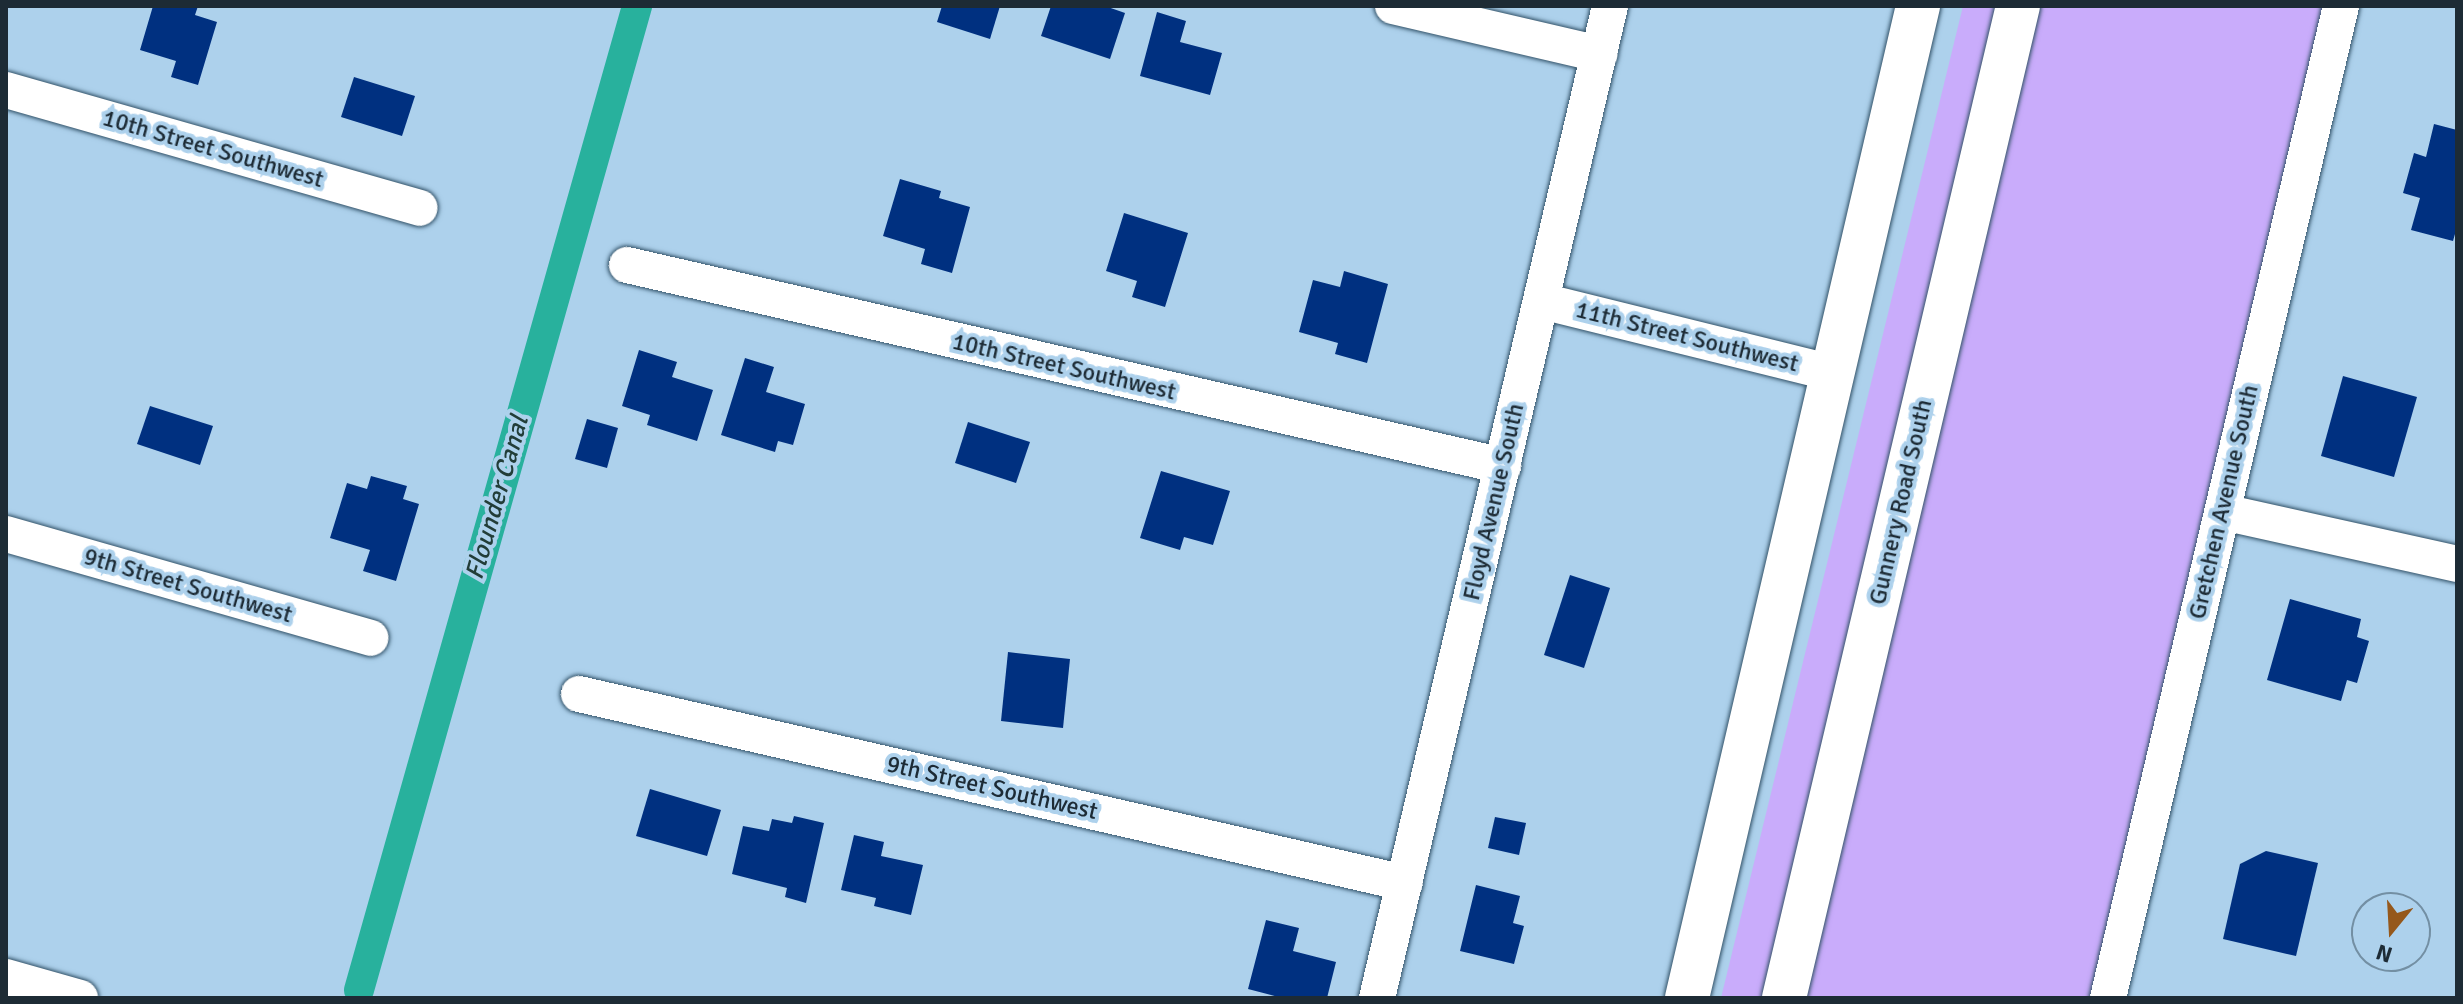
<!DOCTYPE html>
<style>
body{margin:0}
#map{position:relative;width:2463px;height:1004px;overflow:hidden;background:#add1ec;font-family:Signika,sans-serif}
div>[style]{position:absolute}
.green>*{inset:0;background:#c9acfb}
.canal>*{height:30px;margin:-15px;padding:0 15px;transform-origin:15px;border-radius:15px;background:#28b19d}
.building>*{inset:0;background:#003080}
.roads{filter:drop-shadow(0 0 2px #325268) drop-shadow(0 0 2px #325268)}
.street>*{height:36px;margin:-18px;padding:0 18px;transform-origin:18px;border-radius:18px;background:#fff}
.secondary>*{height:44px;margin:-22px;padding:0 22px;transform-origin:22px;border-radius:22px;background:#fff}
span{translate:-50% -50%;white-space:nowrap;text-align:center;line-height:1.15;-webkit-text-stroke:8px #add1ec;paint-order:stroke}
.street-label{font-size:24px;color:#1d2b35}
.water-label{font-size:26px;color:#223d38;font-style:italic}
.frame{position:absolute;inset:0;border:8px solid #1d2b35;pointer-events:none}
.north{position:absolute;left:2351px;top:892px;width:80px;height:80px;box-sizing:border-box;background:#add1ec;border:2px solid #738fa3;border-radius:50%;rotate:198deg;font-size:22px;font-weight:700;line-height:32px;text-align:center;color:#1d2b35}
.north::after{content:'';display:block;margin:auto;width:28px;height:36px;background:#95581b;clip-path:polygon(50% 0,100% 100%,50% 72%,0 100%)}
</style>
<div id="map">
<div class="green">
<i style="clip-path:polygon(1963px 6px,2003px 6px,1769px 998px,1721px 998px)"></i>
<i style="clip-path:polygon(2034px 6px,2326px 6px,2093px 998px,1800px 998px)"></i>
</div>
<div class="canal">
<i style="left:359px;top:990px;width:1023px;rotate:-74.22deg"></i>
</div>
<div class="building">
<i style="clip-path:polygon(153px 6px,198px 6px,195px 15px,217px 22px,198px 85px,171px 77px,176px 61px,140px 50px)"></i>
<i style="clip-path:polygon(942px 6px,1000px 6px,990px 39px,937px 22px)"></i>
<i style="clip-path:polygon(1051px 6px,1105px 6px,1125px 13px,1110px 59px,1041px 36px)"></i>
<i style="clip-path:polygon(1157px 12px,1186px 21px,1180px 42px,1222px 53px,1210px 95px,1140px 76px)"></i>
<i style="clip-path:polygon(354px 77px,415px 96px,402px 136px,341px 117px)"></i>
<i style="clip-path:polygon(2434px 124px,2457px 130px,2457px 227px,2453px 241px,2411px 230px,2420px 198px,2403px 193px,2414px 153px,2426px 157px)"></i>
<i style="clip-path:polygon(900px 179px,941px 191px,939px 198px,970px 207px,952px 273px,921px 264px,925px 249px,883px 236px)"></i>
<i style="clip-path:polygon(1124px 213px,1188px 233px,1165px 307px,1132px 297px,1137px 281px,1106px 271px)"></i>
<i style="clip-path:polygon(1344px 271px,1388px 284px,1367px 363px,1335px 354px,1338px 343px,1299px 332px,1313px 280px,1340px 287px)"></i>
<i style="clip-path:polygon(639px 350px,677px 362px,672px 377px,713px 390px,697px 441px,647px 425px,650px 415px,622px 406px)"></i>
<i style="clip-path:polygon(745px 358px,774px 367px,766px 392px,805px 404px,793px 445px,778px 441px,775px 452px,721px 435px)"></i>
<i style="clip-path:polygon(2343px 376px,2417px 397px,2394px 477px,2321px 456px)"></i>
<i style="clip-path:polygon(150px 406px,213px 426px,200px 465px,137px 444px)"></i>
<i style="clip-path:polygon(587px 419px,618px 428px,607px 468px,575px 459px)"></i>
<i style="clip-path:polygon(968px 422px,1030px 442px,1016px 483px,955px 463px)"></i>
<i style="clip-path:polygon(1161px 471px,1230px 491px,1213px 545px,1184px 537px,1180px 550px,1140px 538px)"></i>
<i style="clip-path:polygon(371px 476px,407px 486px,403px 499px,419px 504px,396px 581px,363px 571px,370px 550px,330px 538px,347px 483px,367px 489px)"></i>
<i style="clip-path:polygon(1570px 575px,1610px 588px,1584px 668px,1544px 655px)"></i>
<i style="clip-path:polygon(2290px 599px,2361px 619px,2357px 637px,2369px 641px,2357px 683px,2347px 680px,2341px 701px,2267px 680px)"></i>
<i style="clip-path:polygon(1008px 652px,1070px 659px,1063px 728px,1001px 721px)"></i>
<i style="clip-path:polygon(650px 789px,721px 810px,707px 856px,636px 836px)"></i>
<i style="clip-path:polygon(794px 816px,824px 823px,806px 903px,785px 897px,787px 888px,732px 874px,743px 826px,769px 831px,772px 819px,792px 823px)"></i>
<i style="clip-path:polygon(1495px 817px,1526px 823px,1519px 855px,1488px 848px)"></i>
<i style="clip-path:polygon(854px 835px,884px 842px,881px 856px,923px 865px,911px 915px,874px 906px,876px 898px,841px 890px)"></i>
<i style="clip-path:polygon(2266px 851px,2318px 863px,2296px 956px,2223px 939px,2240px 864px)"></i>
<i style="clip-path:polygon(1476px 885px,1520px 896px,1513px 923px,1524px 926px,1514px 964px,1460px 951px)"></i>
<i style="clip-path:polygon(1266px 920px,1299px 928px,1293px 951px,1336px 962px,1327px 998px,1282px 998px,1248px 989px)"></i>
</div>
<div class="roads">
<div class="street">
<i style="left:1393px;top:6px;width:212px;rotate:13.1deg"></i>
<i style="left:6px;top:90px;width:430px;rotate:15.9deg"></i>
<i style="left:627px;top:265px;width:899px;rotate:12.92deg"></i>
<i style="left:1542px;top:301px;width:299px;rotate:13.9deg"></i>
<i style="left:2223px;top:512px;width:240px;rotate:12.5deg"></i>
<i style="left:6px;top:534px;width:379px;rotate:15.9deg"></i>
<i style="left:579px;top:694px;width:847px;rotate:12.89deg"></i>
<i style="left:6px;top:977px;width:77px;rotate:15.8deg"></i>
<i style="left:1377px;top:998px;width:1019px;rotate:-76.78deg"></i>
<i style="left:2108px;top:998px;width:1019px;rotate:-76.78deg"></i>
</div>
<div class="secondary">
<i style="left:1687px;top:998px;width:1019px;rotate:-76.89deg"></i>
<i style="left:1784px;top:998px;width:1019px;rotate:-76.73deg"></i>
</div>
</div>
<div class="street-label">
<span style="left:213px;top:149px;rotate:16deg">10th Street Southwest</span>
<span style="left:1687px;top:337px;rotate:14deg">11th Street Southwest</span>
<span style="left:1064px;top:367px;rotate:13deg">10th Street Southwest</span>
<span style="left:1494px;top:502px;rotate:-77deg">Floyd Avenue South</span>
<span style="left:1901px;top:502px;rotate:-77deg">Gunnery Road South</span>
<span style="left:2224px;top:502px;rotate:-77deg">Gretchen Avenue South</span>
<span style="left:188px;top:586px;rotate:16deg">9th Street Southwest</span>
<span style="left:992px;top:788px;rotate:13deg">9th Street Southwest</span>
</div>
<div class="water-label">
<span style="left:498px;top:498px;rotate:-74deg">Flounder Canal</span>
</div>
<div class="frame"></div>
<div class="north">N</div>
</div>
